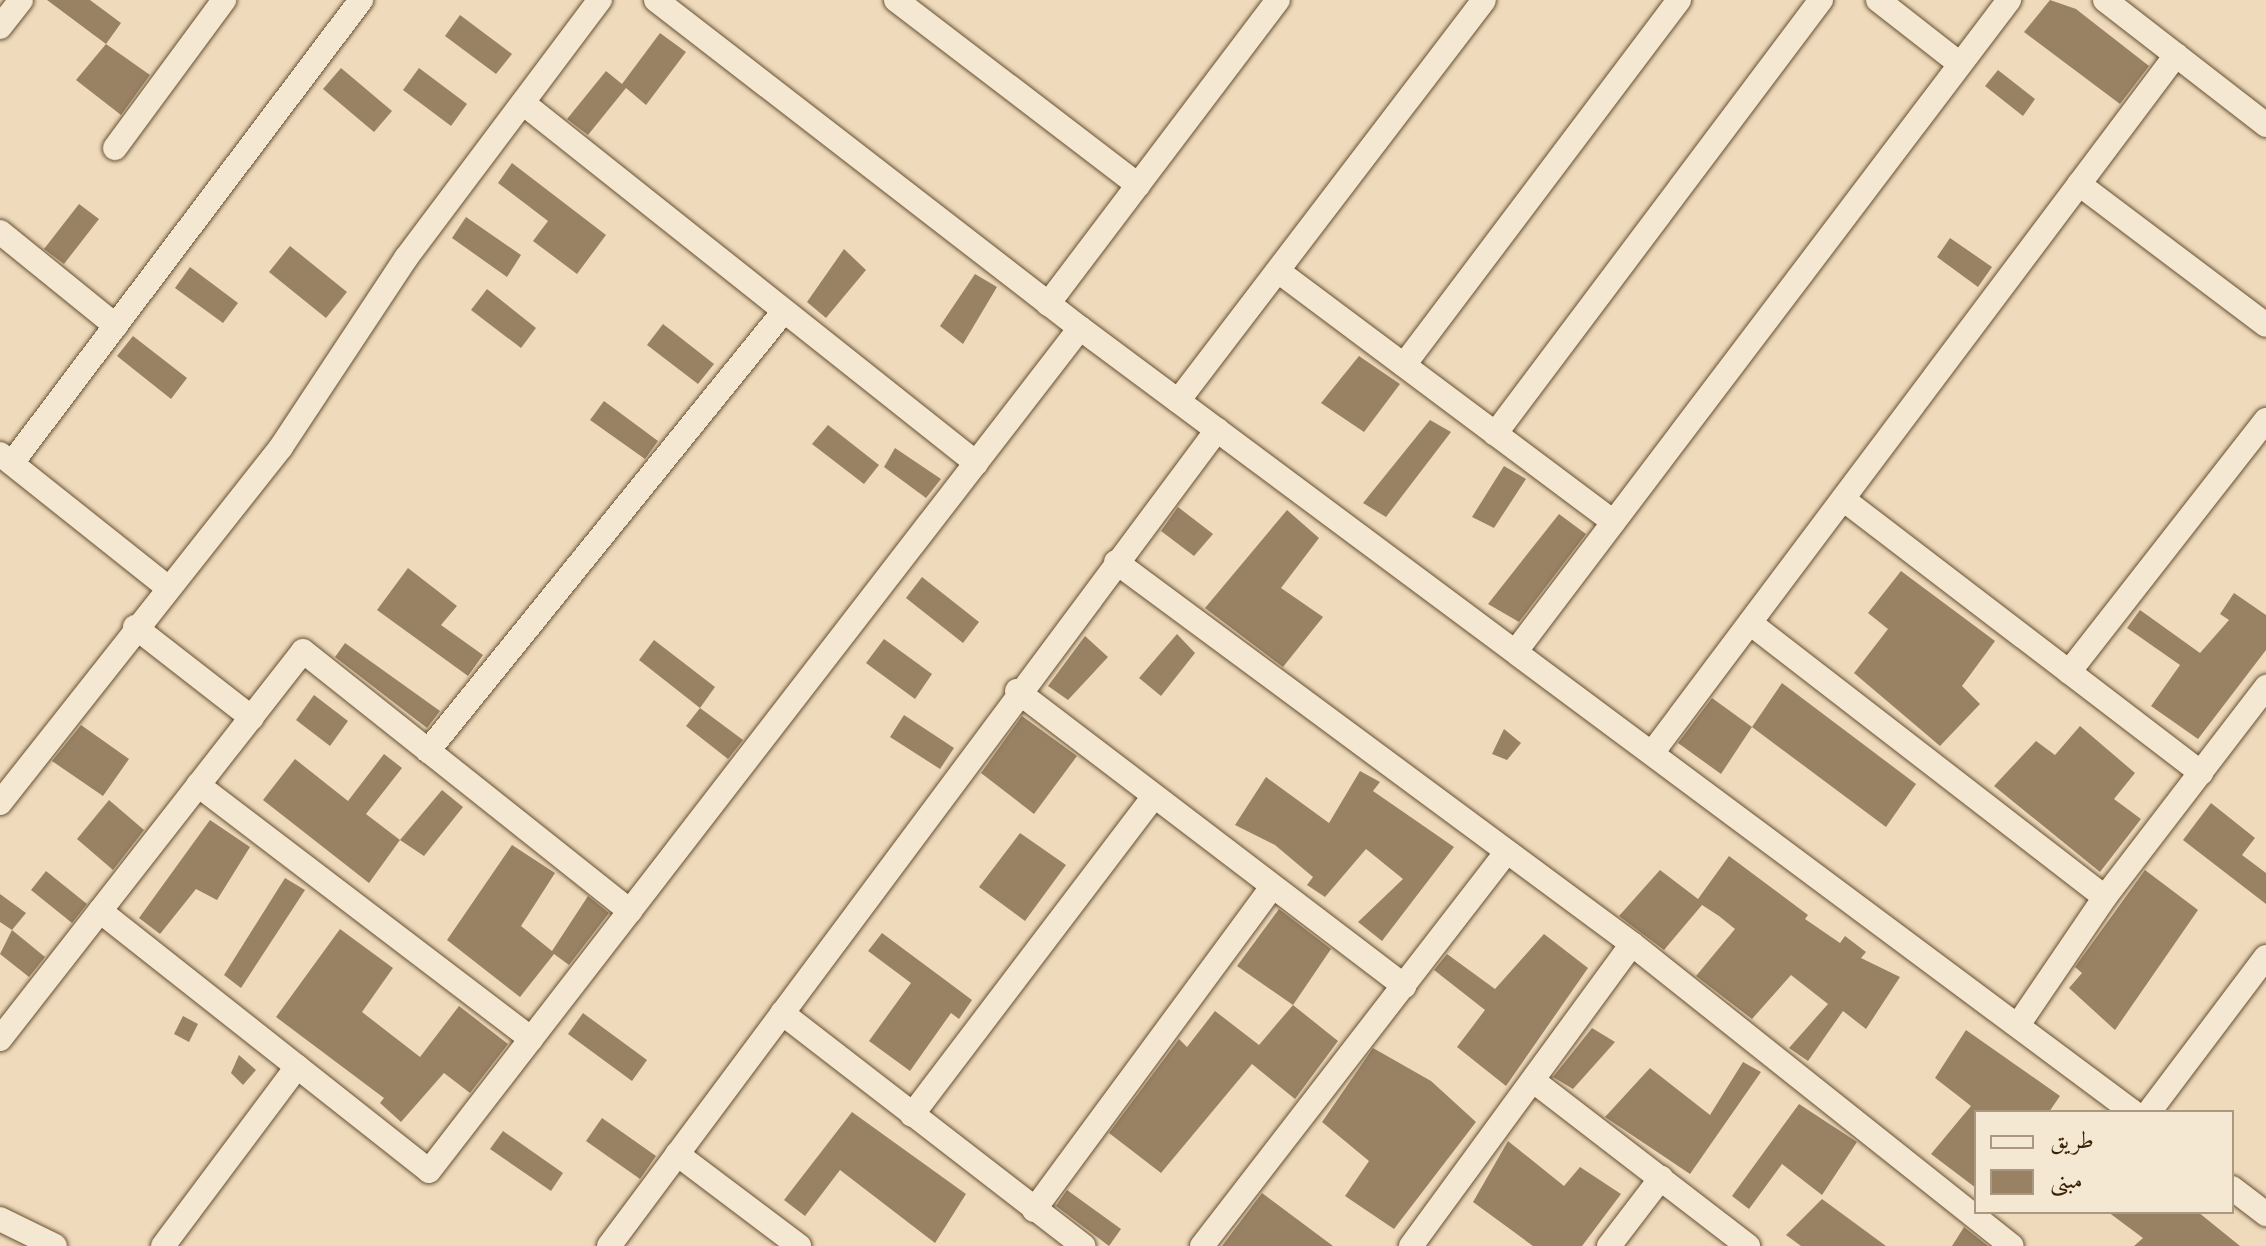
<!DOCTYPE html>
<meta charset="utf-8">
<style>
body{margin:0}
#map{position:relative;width:2266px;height:1246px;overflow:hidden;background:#efdbbc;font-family:Cardo,Amiri,serif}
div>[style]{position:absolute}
.building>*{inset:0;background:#988263}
.roads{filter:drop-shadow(0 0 2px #675031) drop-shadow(0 0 2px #675031)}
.street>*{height:24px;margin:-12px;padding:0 12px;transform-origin:12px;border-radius:12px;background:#f5e8d3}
span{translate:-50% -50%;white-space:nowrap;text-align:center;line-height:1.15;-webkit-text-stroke:6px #f5e8d3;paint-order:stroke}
.legend{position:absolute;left:1974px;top:1110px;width:260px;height:104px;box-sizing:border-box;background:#f5e8d3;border:2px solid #aa9980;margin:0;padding:10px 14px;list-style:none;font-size:24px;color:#3a2203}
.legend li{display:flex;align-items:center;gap:16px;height:40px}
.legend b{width:40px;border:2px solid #aa9980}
</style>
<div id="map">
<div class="building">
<i style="clip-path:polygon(47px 0,90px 0,121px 23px,106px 44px,150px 75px,121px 115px,76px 80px,106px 44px)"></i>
<i style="clip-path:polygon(2050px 0,2076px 9px,2149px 66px,2120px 104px,2024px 32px)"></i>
<i style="clip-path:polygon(460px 15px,512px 54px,496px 74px,445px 36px)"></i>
<i style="clip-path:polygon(660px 33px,686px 52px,646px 105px,626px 88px,588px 135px,567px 119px,606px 71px,622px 84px)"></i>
<i style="clip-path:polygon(341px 68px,392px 111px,374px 132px,323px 89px)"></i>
<i style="clip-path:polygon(419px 68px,467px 104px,451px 126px,403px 90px)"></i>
<i style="clip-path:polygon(1998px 70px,2035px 99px,2023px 116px,1985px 86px)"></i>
<i style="clip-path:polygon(512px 163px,606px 235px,577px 274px,533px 241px,548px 221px,498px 183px)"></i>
<i style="clip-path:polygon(79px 204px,99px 219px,64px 264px,44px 249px)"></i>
<i style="clip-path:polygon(466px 217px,521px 255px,507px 277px,452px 238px)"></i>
<i style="clip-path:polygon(1950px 238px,1992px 267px,1978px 287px,1937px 257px)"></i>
<i style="clip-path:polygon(290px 246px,347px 292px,326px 318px,269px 272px)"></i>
<i style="clip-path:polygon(844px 249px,866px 270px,826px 318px,807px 302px)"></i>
<i style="clip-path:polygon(190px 267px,238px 303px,223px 323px,175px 288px)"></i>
<i style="clip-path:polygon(975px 274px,997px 287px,963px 344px,940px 326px)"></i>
<i style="clip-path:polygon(487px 289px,536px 328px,521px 348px,471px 310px)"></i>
<i style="clip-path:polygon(663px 324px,714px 364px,698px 384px,647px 345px)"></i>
<i style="clip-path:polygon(133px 336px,187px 378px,171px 399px,117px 356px)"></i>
<i style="clip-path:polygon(1359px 356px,1400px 384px,1364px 432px,1321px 403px)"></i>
<i style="clip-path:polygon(604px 401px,658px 441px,645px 459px,590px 420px)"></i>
<i style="clip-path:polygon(1430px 420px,1451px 432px,1386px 517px,1363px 503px)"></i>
<i style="clip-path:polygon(828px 425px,879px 465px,864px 484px,812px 444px)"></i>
<i style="clip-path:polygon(895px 448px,941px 479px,926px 498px,884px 467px)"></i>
<i style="clip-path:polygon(1504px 466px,1526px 479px,1494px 528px,1472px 517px)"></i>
<i style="clip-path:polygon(1178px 507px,1213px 534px,1194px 556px,1161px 531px)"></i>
<i style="clip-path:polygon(1287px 510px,1319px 538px,1281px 588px,1323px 617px,1283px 667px,1205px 608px)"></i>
<i style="clip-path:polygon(1559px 514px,1586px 534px,1519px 622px,1488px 604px)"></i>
<i style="clip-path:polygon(408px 568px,457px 606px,441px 625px,483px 655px,468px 676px,377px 610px)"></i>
<i style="clip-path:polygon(1901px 571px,1995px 641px,1962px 686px,1980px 704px,1940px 746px,1854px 673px,1888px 629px,1868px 613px)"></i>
<i style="clip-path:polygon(922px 577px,979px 622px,963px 643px,906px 598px)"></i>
<i style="clip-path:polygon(2234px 593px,2266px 615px,2266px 650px,2198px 739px,2151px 706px,2180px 665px,2127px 628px,2140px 610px,2200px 653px,2229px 620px,2220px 614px)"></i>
<i style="clip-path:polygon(1177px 634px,1195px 653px,1161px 696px,1139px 678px)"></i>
<i style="clip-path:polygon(1085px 636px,1108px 657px,1068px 700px,1048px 686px)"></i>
<i style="clip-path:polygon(884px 639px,932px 674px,915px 699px,866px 663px)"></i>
<i style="clip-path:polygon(654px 640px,715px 687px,700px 708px,639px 660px)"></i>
<i style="clip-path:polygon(345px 643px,440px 711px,427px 728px,335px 657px)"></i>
<i style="clip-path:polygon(1782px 683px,1916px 784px,1886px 827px,1752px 727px)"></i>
<i style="clip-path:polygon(314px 695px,348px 721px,330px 746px,296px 720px)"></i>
<i style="clip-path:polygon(1712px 698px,1752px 727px,1721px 774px,1678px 743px)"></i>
<i style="clip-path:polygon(700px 708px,743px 740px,728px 759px,686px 726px)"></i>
<i style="clip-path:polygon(904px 715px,954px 748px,940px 769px,890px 737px)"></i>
<i style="clip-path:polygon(1022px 716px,1077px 756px,1034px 814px,981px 773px)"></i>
<i style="clip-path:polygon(81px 725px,129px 759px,103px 796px,52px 761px)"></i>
<i style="clip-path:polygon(2080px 726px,2135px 773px,2114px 799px,2141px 819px,2100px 872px,1994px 786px,2036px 741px,2055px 755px)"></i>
<i style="clip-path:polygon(1504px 729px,1521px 743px,1507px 760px,1492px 754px)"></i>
<i style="clip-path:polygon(384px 754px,402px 768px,366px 814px,400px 840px,369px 883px,263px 800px,295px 759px,348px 801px)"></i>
<i style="clip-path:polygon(1360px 771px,1380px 782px,1373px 791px,1454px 847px,1382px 941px,1358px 922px,1403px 879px,1366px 849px,1325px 897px,1307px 885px,1313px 877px,1275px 845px,1235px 825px,1266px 777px,1329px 823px)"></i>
<i style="clip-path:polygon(442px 790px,463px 807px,424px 856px,400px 840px)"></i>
<i style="clip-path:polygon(109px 800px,144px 830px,113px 870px,77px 839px)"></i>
<i style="clip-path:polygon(2211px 803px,2255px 838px,2242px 855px,2266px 873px,2266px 904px,2183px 840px)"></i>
<i style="clip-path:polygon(210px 820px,250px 847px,217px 900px,196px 889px,160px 934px,139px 918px)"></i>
<i style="clip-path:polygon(1020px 833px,1066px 865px,1025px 921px,979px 887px)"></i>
<i style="clip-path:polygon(512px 845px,555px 873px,521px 926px,552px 951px,588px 896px,609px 913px,569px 965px,554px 954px,520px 997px,447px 940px)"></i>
<i style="clip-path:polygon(1729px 856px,1808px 915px,1805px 919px,1840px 943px,1845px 936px,1866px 952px,1861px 958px,1900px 977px,1866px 1029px,1843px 1011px,1808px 1061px,1789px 1048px,1828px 1004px,1791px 975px,1752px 1019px,1696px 976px,1735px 929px,1719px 916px,1702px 905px,1664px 950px,1619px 916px,1660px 870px,1698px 899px)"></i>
<i style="clip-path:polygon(2145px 870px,2198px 910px,2115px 1030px,2069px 988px,2082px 973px,2075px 967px)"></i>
<i style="clip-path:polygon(46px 871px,87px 904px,72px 923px,31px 890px)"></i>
<i style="clip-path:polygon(285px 878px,305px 890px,241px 988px,224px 975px)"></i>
<i style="clip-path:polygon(0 894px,26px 913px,12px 930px,0 922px)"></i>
<i style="clip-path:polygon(1279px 909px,1331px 949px,1293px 1005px,1237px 966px)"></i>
<i style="clip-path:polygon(340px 929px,393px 968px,362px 1012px,420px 1057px,459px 1006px,508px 1044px,470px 1093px,444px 1073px,401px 1122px,380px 1103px,384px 1098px,276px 1017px)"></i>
<i style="clip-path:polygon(12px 930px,45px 957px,29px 977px,0 954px)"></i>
<i style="clip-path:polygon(882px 933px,972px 1000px,959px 1019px,951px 1013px,910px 1071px,869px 1041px,911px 983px,868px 951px)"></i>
<i style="clip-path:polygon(1544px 934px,1588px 968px,1506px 1086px,1457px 1047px,1485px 1010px,1434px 970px,1447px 954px,1495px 989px)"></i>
<i style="clip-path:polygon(1293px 1005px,1338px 1041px,1295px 1099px,1252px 1064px,1161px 1173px,1109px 1133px,1179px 1039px,1187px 1047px,1215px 1011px,1259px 1045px)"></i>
<i style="clip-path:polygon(583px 1013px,647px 1060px,632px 1081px,568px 1034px)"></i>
<i style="clip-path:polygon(183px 1016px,198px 1024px,189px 1042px,174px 1034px)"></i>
<i style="clip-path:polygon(1592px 1028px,1615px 1042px,1573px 1089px,1553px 1077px)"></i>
<i style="clip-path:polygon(1966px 1030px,2060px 1096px,2049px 1112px,1976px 1110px,1976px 1188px,1931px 1154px,1971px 1106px,1935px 1078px)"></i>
<i style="clip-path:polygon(1373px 1048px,1431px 1081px,1476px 1122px,1394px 1229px,1345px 1196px,1369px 1161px,1322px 1122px)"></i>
<i style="clip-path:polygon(239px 1055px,256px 1070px,243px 1085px,231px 1073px)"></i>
<i style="clip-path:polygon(1743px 1062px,1761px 1072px,1690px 1174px,1605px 1117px,1650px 1068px,1710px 1115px)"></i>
<i style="clip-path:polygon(1799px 1104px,1857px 1142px,1822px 1195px,1782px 1164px,1749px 1209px,1732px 1196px)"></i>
<i style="clip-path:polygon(852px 1112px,966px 1194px,935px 1243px,840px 1170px,805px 1216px,784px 1200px)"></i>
<i style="clip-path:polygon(602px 1118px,656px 1156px,640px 1179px,586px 1141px)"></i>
<i style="clip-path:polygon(503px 1131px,563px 1173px,551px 1191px,490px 1149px)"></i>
<i style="clip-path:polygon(1508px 1141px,1564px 1186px,1580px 1167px,1621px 1194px,1582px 1246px,1533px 1246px,1473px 1202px)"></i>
<i style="clip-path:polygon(1067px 1190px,1121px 1229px,1109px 1246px,1056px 1206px)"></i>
<i style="clip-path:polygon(1262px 1193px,1333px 1246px,1222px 1246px)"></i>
<i style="clip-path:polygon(1822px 1199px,1886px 1246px,1801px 1246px,1786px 1235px)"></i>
<i style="clip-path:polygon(2108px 1212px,2198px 1212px,2240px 1246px,2134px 1246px,2143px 1238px)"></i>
<i style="clip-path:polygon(1964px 1227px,1988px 1246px,1952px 1246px)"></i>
</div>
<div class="roads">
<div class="street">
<i style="left:656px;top:0;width:536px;rotate:37.72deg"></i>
<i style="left:1080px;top:328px;width:1313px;rotate:36.67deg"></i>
<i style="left:896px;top:0;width:305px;rotate:37.4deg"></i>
<i style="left:1878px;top:0;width:104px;rotate:38deg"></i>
<i style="left:2105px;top:0;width:204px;rotate:37.8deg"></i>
<i style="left:0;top:27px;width:34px;rotate:-52deg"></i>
<i style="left:523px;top:103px;width:579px;rotate:38.47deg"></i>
<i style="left:115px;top:148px;width:184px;rotate:-53.6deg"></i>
<i style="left:2079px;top:184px;width:234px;rotate:37deg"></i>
<i style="left:0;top:232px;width:149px;rotate:39deg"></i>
<i style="left:1278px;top:271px;width:419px;rotate:36.8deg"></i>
<i style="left:1048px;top:304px;width:381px;rotate:-52.9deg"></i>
<i style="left:1404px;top:365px;width:457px;rotate:-53deg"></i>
<i style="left:1178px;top:401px;width:504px;rotate:-52.65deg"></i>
<i style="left:1495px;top:434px;width:543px;rotate:-53.09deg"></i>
<i style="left:0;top:454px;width:213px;rotate:38.5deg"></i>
<i style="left:12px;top:463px;width:580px;rotate:-52.99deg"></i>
<i style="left:1843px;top:499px;width:451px;rotate:37.4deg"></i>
<i style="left:1116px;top:562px;width:642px;rotate:36.51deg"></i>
<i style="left:1632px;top:944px;width:485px;rotate:38.5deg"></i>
<i style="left:1750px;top:623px;width:448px;rotate:37.7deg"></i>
<i style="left:135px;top:627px;width:148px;rotate:37.9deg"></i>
<i style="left:1516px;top:651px;width:817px;rotate:-52.86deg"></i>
<i style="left:2069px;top:672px;width:320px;rotate:-52deg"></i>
<i style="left:1017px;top:691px;width:487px;rotate:37.3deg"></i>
<i style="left:428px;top:751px;width:566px;rotate:-51.02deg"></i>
<i style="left:1652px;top:753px;width:873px;rotate:-53.1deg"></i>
<i style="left:198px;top:785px;width:419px;rotate:37.3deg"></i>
<i style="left:0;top:803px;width:454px;rotate:-51.7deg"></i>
<i style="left:281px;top:447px;width:227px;rotate:-56.5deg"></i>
<i style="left:406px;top:258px;width:323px;rotate:-53.1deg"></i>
<i style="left:100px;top:911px;width:419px;rotate:38.3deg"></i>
<i style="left:429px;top:1171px;width:1065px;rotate:-52.32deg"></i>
<i style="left:782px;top:1013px;width:381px;rotate:37.7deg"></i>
<i style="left:2020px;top:1022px;width:151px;rotate:-55.8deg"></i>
<i style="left:2105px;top:897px;width:265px;rotate:-52.5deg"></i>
<i style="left:0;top:1039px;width:492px;rotate:-52deg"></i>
<i style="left:303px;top:651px;width:418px;rotate:38.5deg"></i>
<i style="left:1535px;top:1082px;width:269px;rotate:37.6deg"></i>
<i style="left:2149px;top:1112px;width:194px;rotate:-53deg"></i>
<i style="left:912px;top:1115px;width:400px;rotate:-52.8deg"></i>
<i style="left:677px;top:1154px;width:153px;rotate:37deg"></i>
<i style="left:2232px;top:1188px;width:43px;rotate:37.4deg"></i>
<i style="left:1034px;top:1210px;width:401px;rotate:-53.6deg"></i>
<i style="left:0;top:1219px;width:61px;rotate:26.1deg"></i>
<i style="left:163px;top:1246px;width:224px;rotate:-53.2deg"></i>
<i style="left:609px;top:1246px;width:1018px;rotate:-53.31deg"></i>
<i style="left:1202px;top:1246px;width:498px;rotate:-52.3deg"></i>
<i style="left:1411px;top:1246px;width:374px;rotate:-53.8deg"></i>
<i style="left:1609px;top:1246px;width:86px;rotate:-52.6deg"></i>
</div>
</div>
<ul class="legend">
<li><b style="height:10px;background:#f5e8d3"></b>طريق</li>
<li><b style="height:22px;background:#988263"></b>مبنى</li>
</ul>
</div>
